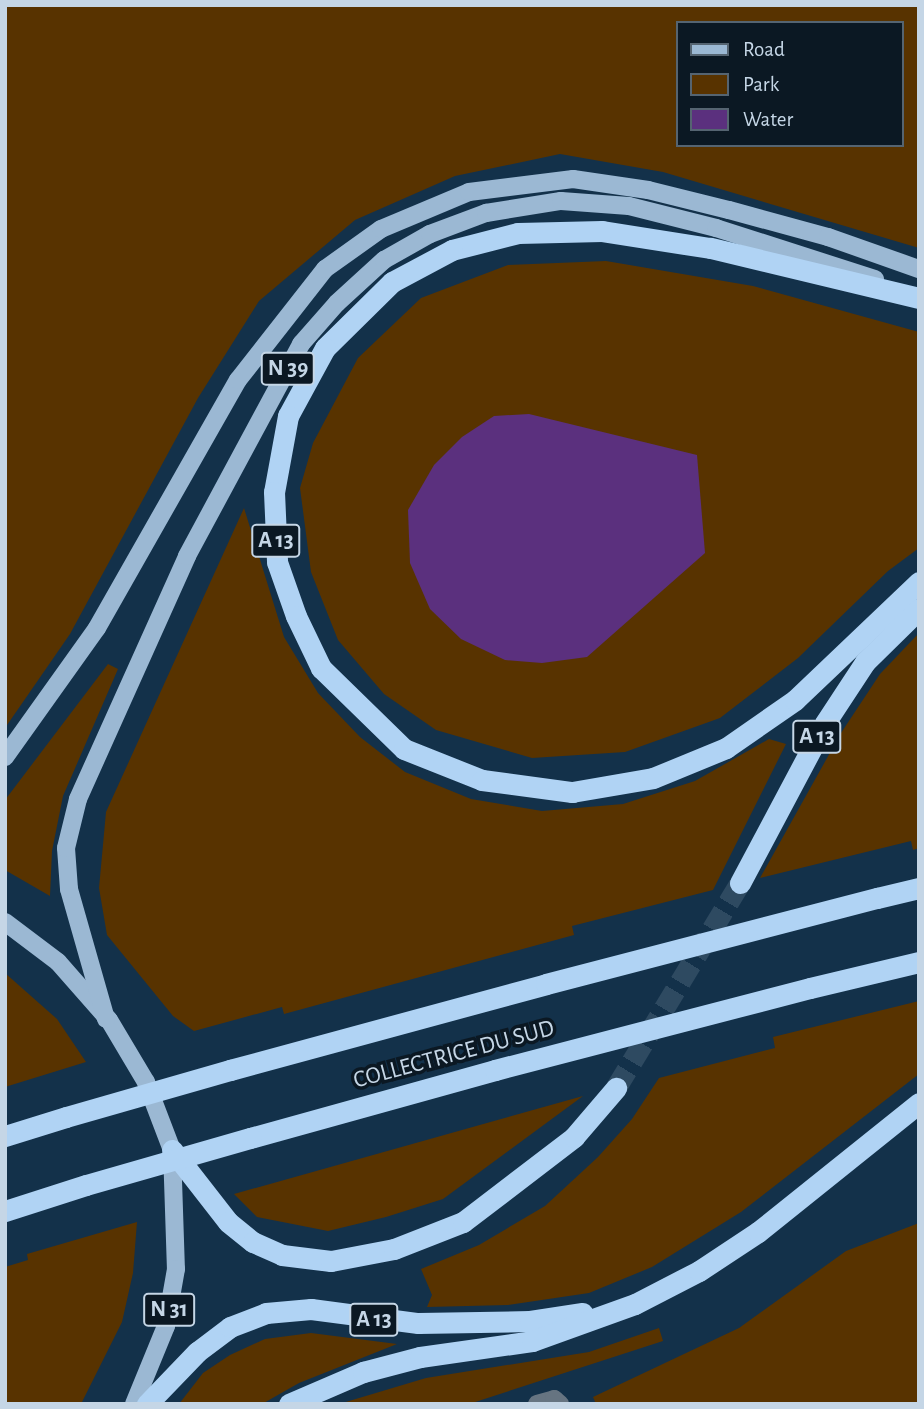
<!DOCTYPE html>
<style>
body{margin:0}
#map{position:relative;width:924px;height:1409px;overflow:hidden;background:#13314a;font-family:"Alegreya Sans",sans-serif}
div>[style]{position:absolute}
.green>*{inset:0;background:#583300}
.water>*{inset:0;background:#5b307e}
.highway-tunnel>*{height:21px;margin-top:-10.5px;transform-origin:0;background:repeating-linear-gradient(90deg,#2e4a61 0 21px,transparent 0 31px)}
.minor>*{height:18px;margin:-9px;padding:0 9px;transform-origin:9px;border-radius:9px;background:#667481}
.major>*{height:18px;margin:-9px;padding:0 9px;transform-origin:9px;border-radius:9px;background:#9bb8d3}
.highway>*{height:21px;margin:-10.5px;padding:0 10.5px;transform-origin:10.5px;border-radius:10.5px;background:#b0d3f4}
.highway-bridge>*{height:21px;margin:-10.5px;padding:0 10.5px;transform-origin:10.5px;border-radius:10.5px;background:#b0d3f4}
span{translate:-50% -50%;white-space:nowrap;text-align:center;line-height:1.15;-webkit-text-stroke:7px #0b1823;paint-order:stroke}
.shield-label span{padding:2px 5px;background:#0b1823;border:2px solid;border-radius:5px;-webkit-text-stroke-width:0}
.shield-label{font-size:23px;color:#c5d6e6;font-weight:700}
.street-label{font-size:24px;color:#c5d6e6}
.frame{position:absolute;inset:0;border:7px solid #c5d6e6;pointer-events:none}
.legend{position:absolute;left:676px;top:21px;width:228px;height:126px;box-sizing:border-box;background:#0b1823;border:2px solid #556471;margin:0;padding:9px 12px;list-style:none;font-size:21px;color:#c5d6e6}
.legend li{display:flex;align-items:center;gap:14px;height:35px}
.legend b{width:35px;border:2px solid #556471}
</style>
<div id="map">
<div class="green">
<i style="clip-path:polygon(evenodd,5px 5px,919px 5px,919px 248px,663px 172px,560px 154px,455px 176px,355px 220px,259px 301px,198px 398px,70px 634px,5px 728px,5px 5px,677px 23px,901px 23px,901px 145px,677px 145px,677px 23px)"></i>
<i style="clip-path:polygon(606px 261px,753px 286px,919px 332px,919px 548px,888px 571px,798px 658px,720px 718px,625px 752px,532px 758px,436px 730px,384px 694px,338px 640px,311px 572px,300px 488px,313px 443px,358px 358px,421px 298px,508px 265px)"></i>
<i style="clip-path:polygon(244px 508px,284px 637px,318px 693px,360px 737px,405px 772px,471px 799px,542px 811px,623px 804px,695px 781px,769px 739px,786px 744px,713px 890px,572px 926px,574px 935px,284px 1014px,282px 1007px,194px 1031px,173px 1016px,107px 935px,99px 888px,106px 812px)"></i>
<i style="clip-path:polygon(919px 633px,919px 848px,913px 850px,911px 841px,760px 878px,841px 733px,880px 674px)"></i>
<i style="clip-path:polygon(108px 664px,118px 669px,63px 796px,52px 851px,50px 896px,5px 870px,5px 800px)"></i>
<i style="clip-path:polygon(5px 973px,57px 1019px,86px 1062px,5px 1087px)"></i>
<i style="clip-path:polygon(919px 1001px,919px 1074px,741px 1212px,652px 1267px,589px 1293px,508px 1305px,427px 1307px,432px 1295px,421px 1269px,479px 1245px,545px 1206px,598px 1157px,632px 1119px,659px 1078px,775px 1048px,773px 1037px)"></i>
<i style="clip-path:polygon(583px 1096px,443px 1199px,386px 1217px,328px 1231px,257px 1217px,234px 1194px)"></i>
<i style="clip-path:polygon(137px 1222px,133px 1273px,122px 1322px,81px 1404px,5px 1404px,5px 1267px,28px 1260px,27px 1254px)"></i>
<i style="clip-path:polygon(919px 1223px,919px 1404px,596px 1404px,593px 1397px,739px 1328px,846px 1251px)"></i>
<i style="clip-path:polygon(659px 1328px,663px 1341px,469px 1404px,339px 1404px,426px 1378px,589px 1352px)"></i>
<i style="clip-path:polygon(311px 1333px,397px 1344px,299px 1383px,262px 1404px,179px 1404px,203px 1373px,230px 1355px,265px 1339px)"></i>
</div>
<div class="water">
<i style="clip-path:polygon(529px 414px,697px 455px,705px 553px,587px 657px,542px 663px,505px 660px,461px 639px,430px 609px,410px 563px,408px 510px,434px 465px,462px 437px,494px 416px)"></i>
</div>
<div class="highway-tunnel">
<i style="left:616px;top:1088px;width:240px;rotate:-58.8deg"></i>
</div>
<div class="minor">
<i style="left:537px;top:1404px;width:18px;rotate:-16deg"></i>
<i style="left:554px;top:1399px;width:8px;rotate:40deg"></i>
</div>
<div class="major">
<i style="left:5px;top:757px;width:158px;rotate:-54.5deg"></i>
<i style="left:97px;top:628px;width:285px;rotate:-60.4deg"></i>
<i style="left:238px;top:380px;width:141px;rotate:-51.9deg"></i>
<i style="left:325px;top:269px;width:69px;rotate:-35.5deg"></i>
<i style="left:381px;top:229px;width:95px;rotate:-22.8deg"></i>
<i style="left:469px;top:192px;width:105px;rotate:-7.1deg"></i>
<i style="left:573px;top:179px;width:76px;rotate:8.3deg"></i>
<i style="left:648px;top:190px;width:83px;rotate:13.9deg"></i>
<i style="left:729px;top:210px;width:103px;rotate:15.3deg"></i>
<i style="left:828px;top:237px;width:96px;rotate:19.4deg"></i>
<i style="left:5px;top:922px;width:66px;rotate:37deg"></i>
<i style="left:58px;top:962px;width:77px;rotate:48.7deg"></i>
<i style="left:109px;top:1020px;width:72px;rotate:59.2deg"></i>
<i style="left:146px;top:1082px;width:73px;rotate:69.1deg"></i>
<i style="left:172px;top:1150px;width:119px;rotate:88.1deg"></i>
<i style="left:176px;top:1269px;width:58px;rotate:100deg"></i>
<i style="left:166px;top:1326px;width:84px;rotate:112.3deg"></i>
<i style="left:106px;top:1019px;width:135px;rotate:-105.9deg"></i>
<i style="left:69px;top:889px;width:41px;rotate:-94.2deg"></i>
<i style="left:66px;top:848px;width:50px;rotate:-76.2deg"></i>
<i style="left:78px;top:799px;width:266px;rotate:-65.8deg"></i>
<i style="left:187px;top:556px;width:241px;rotate:-61.7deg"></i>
<i style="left:301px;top:344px;width:55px;rotate:-48.7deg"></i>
<i style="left:337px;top:303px;width:64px;rotate:-42.5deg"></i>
<i style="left:384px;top:260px;width:53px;rotate:-29.5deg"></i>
<i style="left:430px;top:234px;width:60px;rotate:-20.6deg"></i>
<i style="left:486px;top:213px;width:76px;rotate:-9.1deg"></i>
<i style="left:561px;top:201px;width:68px;rotate:4.2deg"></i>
<i style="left:629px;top:206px;width:90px;rotate:14.2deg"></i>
<i style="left:716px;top:228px;width:167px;rotate:17.8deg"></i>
</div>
<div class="highway">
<i style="left:919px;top:298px;width:215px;rotate:-166.5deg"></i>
<i style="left:710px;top:248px;width:109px;rotate:-171.1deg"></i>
<i style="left:602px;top:231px;width:84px;rotate:178.6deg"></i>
<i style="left:518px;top:233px;width:68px;rotate:165.6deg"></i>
<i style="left:452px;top:250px;width:68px;rotate:151.9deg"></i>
<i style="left:392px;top:282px;width:94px;rotate:135.4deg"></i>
<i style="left:325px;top:348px;width:77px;rotate:118.6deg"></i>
<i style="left:288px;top:416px;width:77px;rotate:100.4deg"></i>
<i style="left:274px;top:492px;width:70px;rotate:87.5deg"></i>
<i style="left:277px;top:562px;width:57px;rotate:70.6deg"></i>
<i style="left:296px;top:616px;width:58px;rotate:64.3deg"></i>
<i style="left:321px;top:668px;width:116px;rotate:44.3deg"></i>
<i style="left:404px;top:749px;width:84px;rotate:21.7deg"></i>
<i style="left:482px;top:780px;width:91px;rotate:7.6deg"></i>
<i style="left:572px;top:792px;width:82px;rotate:-9.8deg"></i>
<i style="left:653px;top:778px;width:79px;rotate:-22.3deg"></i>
<i style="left:726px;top:748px;width:84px;rotate:-34.8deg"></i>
<i style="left:795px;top:700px;width:171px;rotate:-43.6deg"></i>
<i style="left:740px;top:883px;width:181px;rotate:-62deg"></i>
<i style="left:825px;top:723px;width:73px;rotate:-56.7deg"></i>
<i style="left:865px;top:662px;width:76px;rotate:-44.5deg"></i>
<i style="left:877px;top:898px;width:43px;rotate:-13.4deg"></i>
<i style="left:810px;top:988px;width:112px;rotate:-13.4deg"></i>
<i style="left:230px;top:1070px;width:327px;rotate:-15.2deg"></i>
<i style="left:5px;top:1136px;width:64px;rotate:-17.3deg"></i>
<i style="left:250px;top:1138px;width:254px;rotate:-15.5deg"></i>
<i style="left:172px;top:1150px;width:91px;rotate:52.1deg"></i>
<i style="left:228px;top:1222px;width:32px;rotate:39deg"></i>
<i style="left:253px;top:1242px;width:32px;rotate:24deg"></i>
<i style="left:282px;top:1255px;width:49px;rotate:7deg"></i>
<i style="left:331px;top:1261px;width:64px;rotate:-10.8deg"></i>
<i style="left:394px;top:1249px;width:74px;rotate:-21.4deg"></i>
<i style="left:463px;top:1222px;width:140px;rotate:-37.4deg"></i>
<i style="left:574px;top:1137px;width:65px;rotate:-49.4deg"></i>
<i style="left:5px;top:1211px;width:85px;rotate:-17.8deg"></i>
<i style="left:147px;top:1404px;width:72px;rotate:-46.1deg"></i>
<i style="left:197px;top:1352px;width:41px;rotate:-37.1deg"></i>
<i style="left:230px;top:1327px;width:39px;rotate:-21deg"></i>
<i style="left:266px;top:1313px;width:45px;rotate:-5.1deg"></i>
<i style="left:311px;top:1309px;width:108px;rotate:7.5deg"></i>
<i style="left:418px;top:1323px;width:112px;rotate:-1deg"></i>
<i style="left:530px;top:1321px;width:53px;rotate:-8.7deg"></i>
<i style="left:289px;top:1404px;width:81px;rotate:-23.4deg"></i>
<i style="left:363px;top:1372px;width:59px;rotate:-14.7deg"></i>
<i style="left:420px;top:1357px;width:113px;rotate:-8.1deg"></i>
<i style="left:532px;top:1341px;width:109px;rotate:-19.8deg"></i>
<i style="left:635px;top:1304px;width:72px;rotate:-27.3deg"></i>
<i style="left:699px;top:1271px;width:71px;rotate:-33.5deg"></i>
<i style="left:758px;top:1232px;width:206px;rotate:-38.7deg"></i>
</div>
<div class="highway-bridge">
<i style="left:546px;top:984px;width:342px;rotate:-14.6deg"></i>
<i style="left:495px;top:1070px;width:325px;rotate:-14.6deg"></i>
<i style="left:66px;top:1117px;width:171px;rotate:-16deg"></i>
<i style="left:86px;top:1185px;width:171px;rotate:-16deg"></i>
</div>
<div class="shield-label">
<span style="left:288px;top:369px">N 39</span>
<span style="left:276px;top:541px">A 13</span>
<span style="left:817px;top:737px">A 13</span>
<span style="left:169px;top:1310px">N 31</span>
<span style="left:374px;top:1320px">A 13</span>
</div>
<div class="street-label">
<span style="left:454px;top:1055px;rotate:-15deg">COLLECTRICE DU SUD</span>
</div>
<div class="frame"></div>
<ul class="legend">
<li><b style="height:9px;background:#9bb8d3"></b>Road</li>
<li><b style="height:19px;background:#583300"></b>Park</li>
<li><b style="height:19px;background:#5b307e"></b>Water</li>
</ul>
</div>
